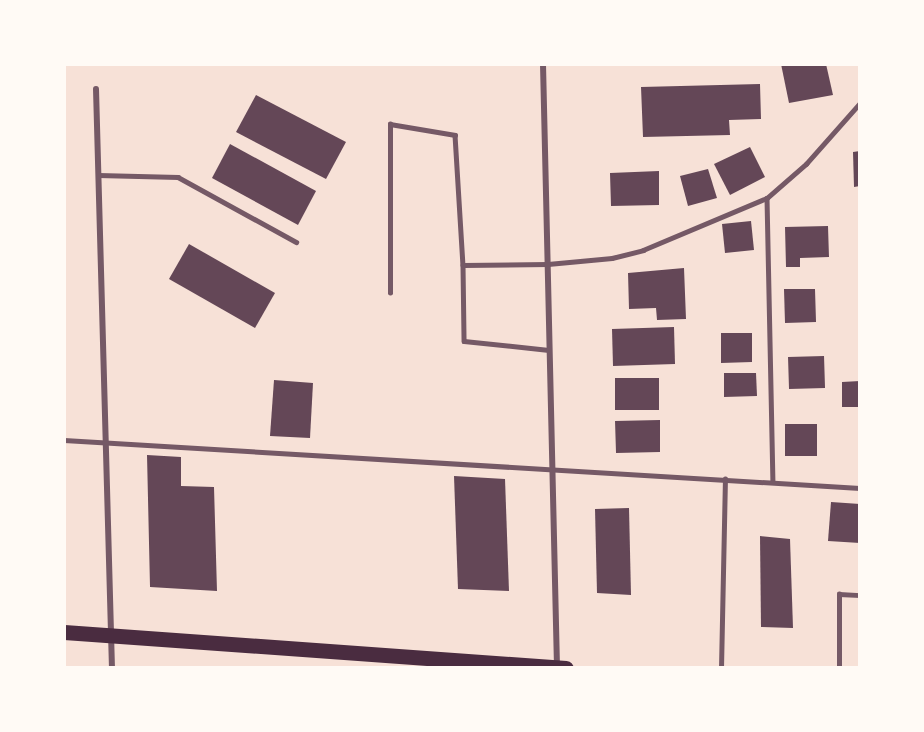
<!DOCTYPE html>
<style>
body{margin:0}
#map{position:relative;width:924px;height:732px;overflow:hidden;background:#f7e1d7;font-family:Karla,sans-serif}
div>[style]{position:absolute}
.building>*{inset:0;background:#644757}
.service>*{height:4.5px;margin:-2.25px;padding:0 2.25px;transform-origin:2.25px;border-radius:2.25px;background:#755966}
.minor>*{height:6px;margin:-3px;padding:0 3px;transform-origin:3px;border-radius:3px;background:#755966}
.primary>*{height:15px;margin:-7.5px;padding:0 7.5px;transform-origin:7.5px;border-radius:7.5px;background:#4a2c40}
span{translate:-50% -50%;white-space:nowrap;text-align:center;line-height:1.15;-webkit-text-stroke:5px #fffaf5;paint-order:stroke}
.frame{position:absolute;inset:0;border:66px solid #fffaf5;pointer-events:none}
</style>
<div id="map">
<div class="building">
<i style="clip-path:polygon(781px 64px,826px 64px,833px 95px,789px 103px)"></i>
<i style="clip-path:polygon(760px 84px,761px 119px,729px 120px,730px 135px,643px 137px,641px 87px)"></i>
<i style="clip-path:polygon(256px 95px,346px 142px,326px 179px,236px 132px)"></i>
<i style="clip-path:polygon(230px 144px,316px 191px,298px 225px,212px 178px)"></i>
<i style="clip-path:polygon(750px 147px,765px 177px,730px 195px,714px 164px)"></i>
<i style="clip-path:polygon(860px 151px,860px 186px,854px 187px,853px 152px)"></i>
<i style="clip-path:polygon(708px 169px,717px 198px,688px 206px,680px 176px)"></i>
<i style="clip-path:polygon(659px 171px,659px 205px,611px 206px,610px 173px)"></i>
<i style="clip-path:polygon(751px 221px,754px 250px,725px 253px,722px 224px)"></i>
<i style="clip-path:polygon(828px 226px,829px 257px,800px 258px,800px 267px,786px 267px,785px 227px)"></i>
<i style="clip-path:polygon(189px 244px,275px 293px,255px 328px,169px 279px)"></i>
<i style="clip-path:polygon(684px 268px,686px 319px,657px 320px,656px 308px,629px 309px,628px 273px)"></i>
<i style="clip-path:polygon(784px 289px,815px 289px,816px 322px,785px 323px)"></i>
<i style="clip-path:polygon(674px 327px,675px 364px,613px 366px,612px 329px)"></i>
<i style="clip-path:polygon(721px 333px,752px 333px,752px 362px,721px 363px)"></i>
<i style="clip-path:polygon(824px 356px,825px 388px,789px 389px,788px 357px)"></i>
<i style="clip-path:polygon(724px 373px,756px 373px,757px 396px,724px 397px)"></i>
<i style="clip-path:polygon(615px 378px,659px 378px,659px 410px,615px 410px)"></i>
<i style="clip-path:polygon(274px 380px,313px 383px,310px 438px,270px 436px)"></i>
<i style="clip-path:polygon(860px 381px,860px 407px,842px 407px,842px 382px)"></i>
<i style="clip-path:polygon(660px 420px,660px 452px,616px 453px,615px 421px)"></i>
<i style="clip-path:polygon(785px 424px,817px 424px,817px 456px,785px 456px)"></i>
<i style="clip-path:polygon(147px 455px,181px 457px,181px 486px,214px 487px,217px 591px,150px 587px)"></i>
<i style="clip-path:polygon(454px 476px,505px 479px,509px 591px,458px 589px)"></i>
<i style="clip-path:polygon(831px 502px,860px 504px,860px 543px,828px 541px)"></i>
<i style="clip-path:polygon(629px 508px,631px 595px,597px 593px,595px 509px)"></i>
<i style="clip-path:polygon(760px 536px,790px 539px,793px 628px,761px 627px)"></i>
</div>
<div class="service">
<i style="left:98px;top:175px;width:80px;rotate:1.4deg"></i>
<i style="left:178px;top:177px;width:135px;rotate:28.8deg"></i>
<i style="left:767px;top:198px;width:284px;rotate:88.8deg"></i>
<i style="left:463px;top:265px;width:76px;rotate:89.2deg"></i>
<i style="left:464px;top:341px;width:85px;rotate:6deg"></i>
<i style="left:390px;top:293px;width:169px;rotate:-90deg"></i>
<i style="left:390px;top:124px;width:66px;rotate:9.6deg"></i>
<i style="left:455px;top:135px;width:130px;rotate:86.5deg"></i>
<i style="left:463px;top:265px;width:85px;rotate:-0.7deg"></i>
<i style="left:548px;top:264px;width:64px;rotate:-5.4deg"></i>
<i style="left:612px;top:258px;width:32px;rotate:-14deg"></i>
<i style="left:643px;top:250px;width:134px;rotate:-22.8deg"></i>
<i style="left:767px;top:198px;width:52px;rotate:-41.1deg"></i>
<i style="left:806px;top:164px;width:81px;rotate:-48.5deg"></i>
<i style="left:64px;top:440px;width:797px;rotate:3.45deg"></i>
<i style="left:721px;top:668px;width:189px;rotate:-88.8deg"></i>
<i style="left:839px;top:668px;width:74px;rotate:-90deg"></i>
<i style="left:839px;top:594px;width:21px;rotate:3deg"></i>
</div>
<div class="minor">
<i style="left:543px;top:64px;width:603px;rotate:88.67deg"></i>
<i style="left:96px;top:89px;width:579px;rotate:88.42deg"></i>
</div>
<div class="primary">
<i style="left:64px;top:632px;width:503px;rotate:4.1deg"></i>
</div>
<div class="frame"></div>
</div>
